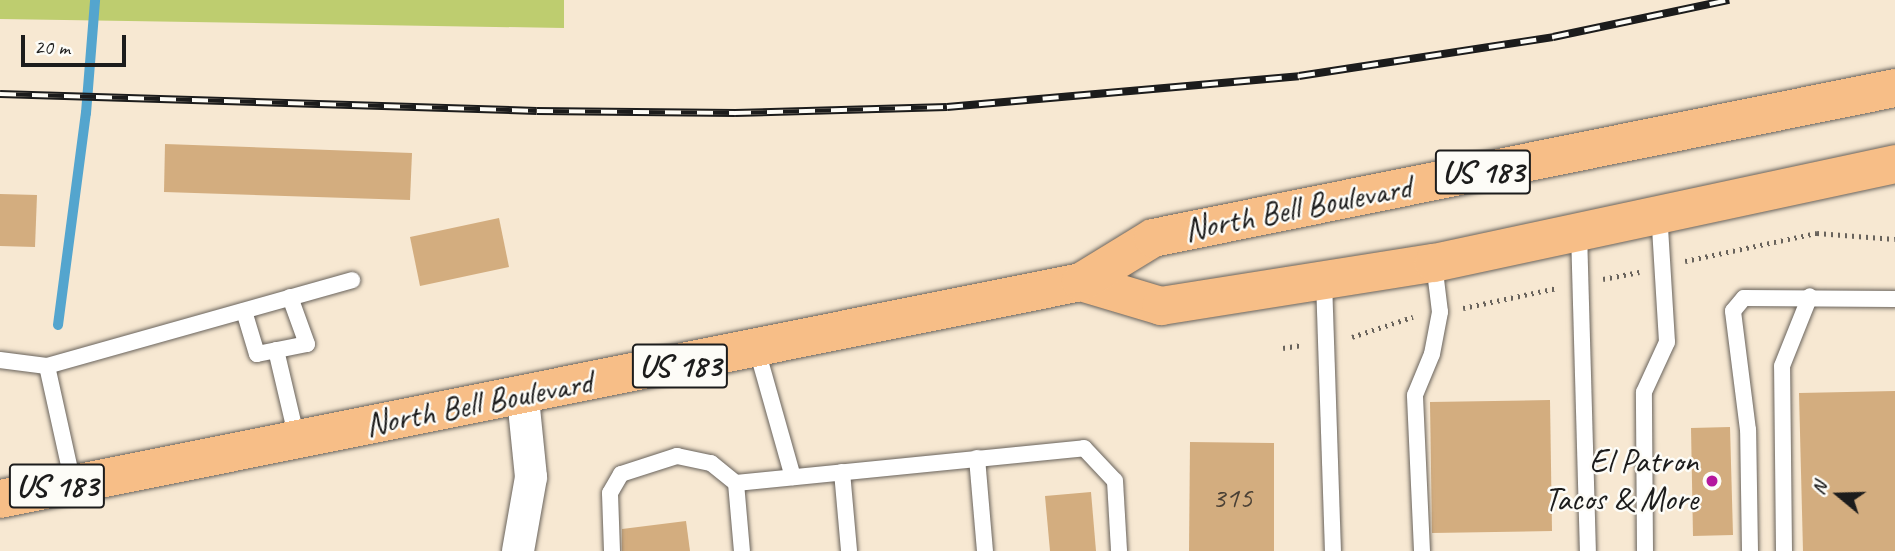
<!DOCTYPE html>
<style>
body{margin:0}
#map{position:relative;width:1895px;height:551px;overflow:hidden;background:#f7e8d2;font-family:Caveat,sans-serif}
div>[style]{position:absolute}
.green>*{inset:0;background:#becd6f}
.stream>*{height:10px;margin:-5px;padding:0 5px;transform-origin:5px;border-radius:5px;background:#54a5ce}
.building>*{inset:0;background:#d3ad7f}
.path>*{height:4.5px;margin-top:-2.25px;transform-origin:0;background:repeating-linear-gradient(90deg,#69635c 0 2px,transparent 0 7px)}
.roads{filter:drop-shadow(0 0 2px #69635c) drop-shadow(0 0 2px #69635c)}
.service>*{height:16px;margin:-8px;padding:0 8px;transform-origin:8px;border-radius:8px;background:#fff}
.minor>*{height:32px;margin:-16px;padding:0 16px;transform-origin:16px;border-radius:16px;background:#fff}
.primary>*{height:38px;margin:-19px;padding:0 19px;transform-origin:19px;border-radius:19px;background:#f7be87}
.rail>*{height:8px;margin-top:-4px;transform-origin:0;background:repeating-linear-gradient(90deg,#fdfcf7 0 16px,#1c1c1c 0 32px);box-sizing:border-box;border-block:2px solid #1c1c1c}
.dots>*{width:19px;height:19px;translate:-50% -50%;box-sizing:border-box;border:4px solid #fdfcf7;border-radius:50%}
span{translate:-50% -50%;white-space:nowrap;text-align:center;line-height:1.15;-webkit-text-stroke:5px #fdfcf7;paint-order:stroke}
.number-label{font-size:30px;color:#4a4035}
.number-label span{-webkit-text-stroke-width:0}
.shield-label span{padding:2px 5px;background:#fdfcf7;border:2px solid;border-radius:5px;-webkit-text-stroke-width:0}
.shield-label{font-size:32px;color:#1c1c1c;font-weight:700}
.street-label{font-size:33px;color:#1c1c1c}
.poi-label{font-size:33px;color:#1c1c1c}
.right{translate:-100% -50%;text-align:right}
.north{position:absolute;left:1804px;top:460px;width:70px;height:70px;-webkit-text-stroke:5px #fdfcf7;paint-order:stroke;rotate:289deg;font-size:19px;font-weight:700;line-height:28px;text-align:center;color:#1c1c1c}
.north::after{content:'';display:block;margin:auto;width:24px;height:32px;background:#1c1c1c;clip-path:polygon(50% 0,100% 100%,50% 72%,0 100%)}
.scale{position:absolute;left:21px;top:35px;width:105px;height:32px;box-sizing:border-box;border:4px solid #1c1c1c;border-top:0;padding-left:9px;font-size:21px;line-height:24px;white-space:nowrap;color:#1c1c1c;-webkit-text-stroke:5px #fdfcf7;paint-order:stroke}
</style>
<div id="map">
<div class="green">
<i style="clip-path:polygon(0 0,564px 0,564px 28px,0 19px)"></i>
</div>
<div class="stream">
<i style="left:58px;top:325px;width:214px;rotate:-82.5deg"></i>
<i style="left:86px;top:113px;width:113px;rotate:-85.4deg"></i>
</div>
<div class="building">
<i style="clip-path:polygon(165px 144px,412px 153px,410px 200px,164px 192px)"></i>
<i style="clip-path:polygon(0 194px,37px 195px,35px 247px,0 246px)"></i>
<i style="clip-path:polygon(499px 218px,509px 267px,420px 286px,410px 237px)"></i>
<i style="clip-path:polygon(1895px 391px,1895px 551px,1803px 551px,1799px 393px)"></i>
<i style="clip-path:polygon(1550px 400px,1552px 531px,1432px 533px,1430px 402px)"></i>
<i style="clip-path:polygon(1730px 427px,1733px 535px,1693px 536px,1691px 428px)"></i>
<i style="clip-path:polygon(1190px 442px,1274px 443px,1274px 551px,1189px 551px)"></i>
<i style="clip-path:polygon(1091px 492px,1096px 551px,1050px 551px,1045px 496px)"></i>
<i style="clip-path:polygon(686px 521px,690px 551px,622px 551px,622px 529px)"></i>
</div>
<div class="path">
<i style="left:1685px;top:261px;width:135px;rotate:-12deg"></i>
<i style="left:1817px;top:233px;width:78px;rotate:4.4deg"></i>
<i style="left:1603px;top:279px;width:37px;rotate:-11deg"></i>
<i style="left:1463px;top:308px;width:96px;rotate:-12deg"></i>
<i style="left:1352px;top:337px;width:64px;rotate:-18.2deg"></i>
<i style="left:1283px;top:348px;width:19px;rotate:-9deg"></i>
</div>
<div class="roads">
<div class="service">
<i style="left:1579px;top:232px;width:319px;rotate:88.4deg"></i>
<i style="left:1324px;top:281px;width:270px;rotate:88.1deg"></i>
<i style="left:244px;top:311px;width:45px;rotate:73.2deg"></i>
<i style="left:257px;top:354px;width:51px;rotate:-11.3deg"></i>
<i style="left:307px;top:344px;width:50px;rotate:-109.9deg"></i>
<i style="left:276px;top:350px;width:91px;rotate:76.7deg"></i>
<i style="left:757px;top:350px;width:132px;rotate:74.2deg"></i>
<i style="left:0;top:360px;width:47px;rotate:7.3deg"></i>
<i style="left:47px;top:366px;width:120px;rotate:77.5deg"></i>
<i style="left:47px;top:366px;width:317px;rotate:-15.7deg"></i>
<i style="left:977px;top:458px;width:93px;rotate:85.1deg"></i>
<i style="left:842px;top:472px;width:79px;rotate:84.9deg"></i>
<i style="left:736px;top:483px;width:68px;rotate:85deg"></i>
<i style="left:612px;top:551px;width:58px;rotate:-92deg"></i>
<i style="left:610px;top:493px;width:22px;rotate:-60deg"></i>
<i style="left:621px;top:474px;width:59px;rotate:-17.8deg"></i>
<i style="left:677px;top:456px;width:35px;rotate:12deg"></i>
<i style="left:711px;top:463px;width:32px;rotate:39deg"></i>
<i style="left:736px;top:483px;width:350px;rotate:-5.7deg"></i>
<i style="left:1084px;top:448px;width:45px;rotate:46.8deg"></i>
<i style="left:1115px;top:481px;width:70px;rotate:86.7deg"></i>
<i style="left:1422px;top:551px;width:156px;rotate:-92.6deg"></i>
<i style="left:1415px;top:395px;width:44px;rotate:-67.5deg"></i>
<i style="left:1432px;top:354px;width:43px;rotate:-79.2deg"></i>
<i style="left:1440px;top:312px;width:49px;rotate:-97deg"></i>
<i style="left:1645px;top:551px;width:159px;rotate:-90.4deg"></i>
<i style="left:1644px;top:392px;width:55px;rotate:-65.3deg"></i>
<i style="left:1667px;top:342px;width:129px;rotate:-93.5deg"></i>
<i style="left:1750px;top:551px;width:121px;rotate:-90.9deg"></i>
<i style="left:1748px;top:430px;width:120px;rotate:-97.2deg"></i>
<i style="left:1733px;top:311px;width:17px;rotate:-50deg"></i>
<i style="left:1744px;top:298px;width:151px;rotate:0.4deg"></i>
<i style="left:1784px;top:551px;width:185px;rotate:-90.6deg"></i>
<i style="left:1782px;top:366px;width:75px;rotate:-68.2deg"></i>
</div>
<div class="minor">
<i style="left:518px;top:551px;width:75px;rotate:-80deg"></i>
<i style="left:531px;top:477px;width:79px;rotate:-95.8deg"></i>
</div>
<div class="primary">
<i style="left:1081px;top:282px;width:84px;rotate:16.7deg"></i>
<i style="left:1161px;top:306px;width:276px;rotate:-9deg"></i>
<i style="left:1434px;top:263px;width:472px;rotate:-12.1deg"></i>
<i style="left:0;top:499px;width:1103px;rotate:-11.35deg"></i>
<i style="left:1081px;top:282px;width:84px;rotate:-31.4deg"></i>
<i style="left:1153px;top:238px;width:757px;rotate:-11.43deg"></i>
</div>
</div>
<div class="rail">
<i style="left:0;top:94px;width:537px;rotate:1.81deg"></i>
<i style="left:537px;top:111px;width:198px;rotate:0.6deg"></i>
<i style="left:735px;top:113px;width:212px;rotate:-1.6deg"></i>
<i style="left:947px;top:107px;width:353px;rotate:-5deg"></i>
<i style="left:1299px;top:76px;width:257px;rotate:-8.7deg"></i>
<i style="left:1553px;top:37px;width:180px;rotate:-11.9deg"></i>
</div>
<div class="dots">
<i style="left:1712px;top:481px;background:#b5179e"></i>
</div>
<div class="number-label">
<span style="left:1232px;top:497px">315</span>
</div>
<div class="shield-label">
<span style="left:1483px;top:172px">US 183</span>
<span style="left:680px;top:366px">US 183</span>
<span style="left:57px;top:486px">US 183</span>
</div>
<div class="street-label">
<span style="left:1298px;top:209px;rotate:-11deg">North Bell Boulevard</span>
<span style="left:479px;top:404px;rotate:-11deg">North Bell Boulevard</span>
</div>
<div class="poi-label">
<span class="right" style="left:1698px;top:481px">El Patron<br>Tacos &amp; More</span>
</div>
<div class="north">N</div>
<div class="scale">20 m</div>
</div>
